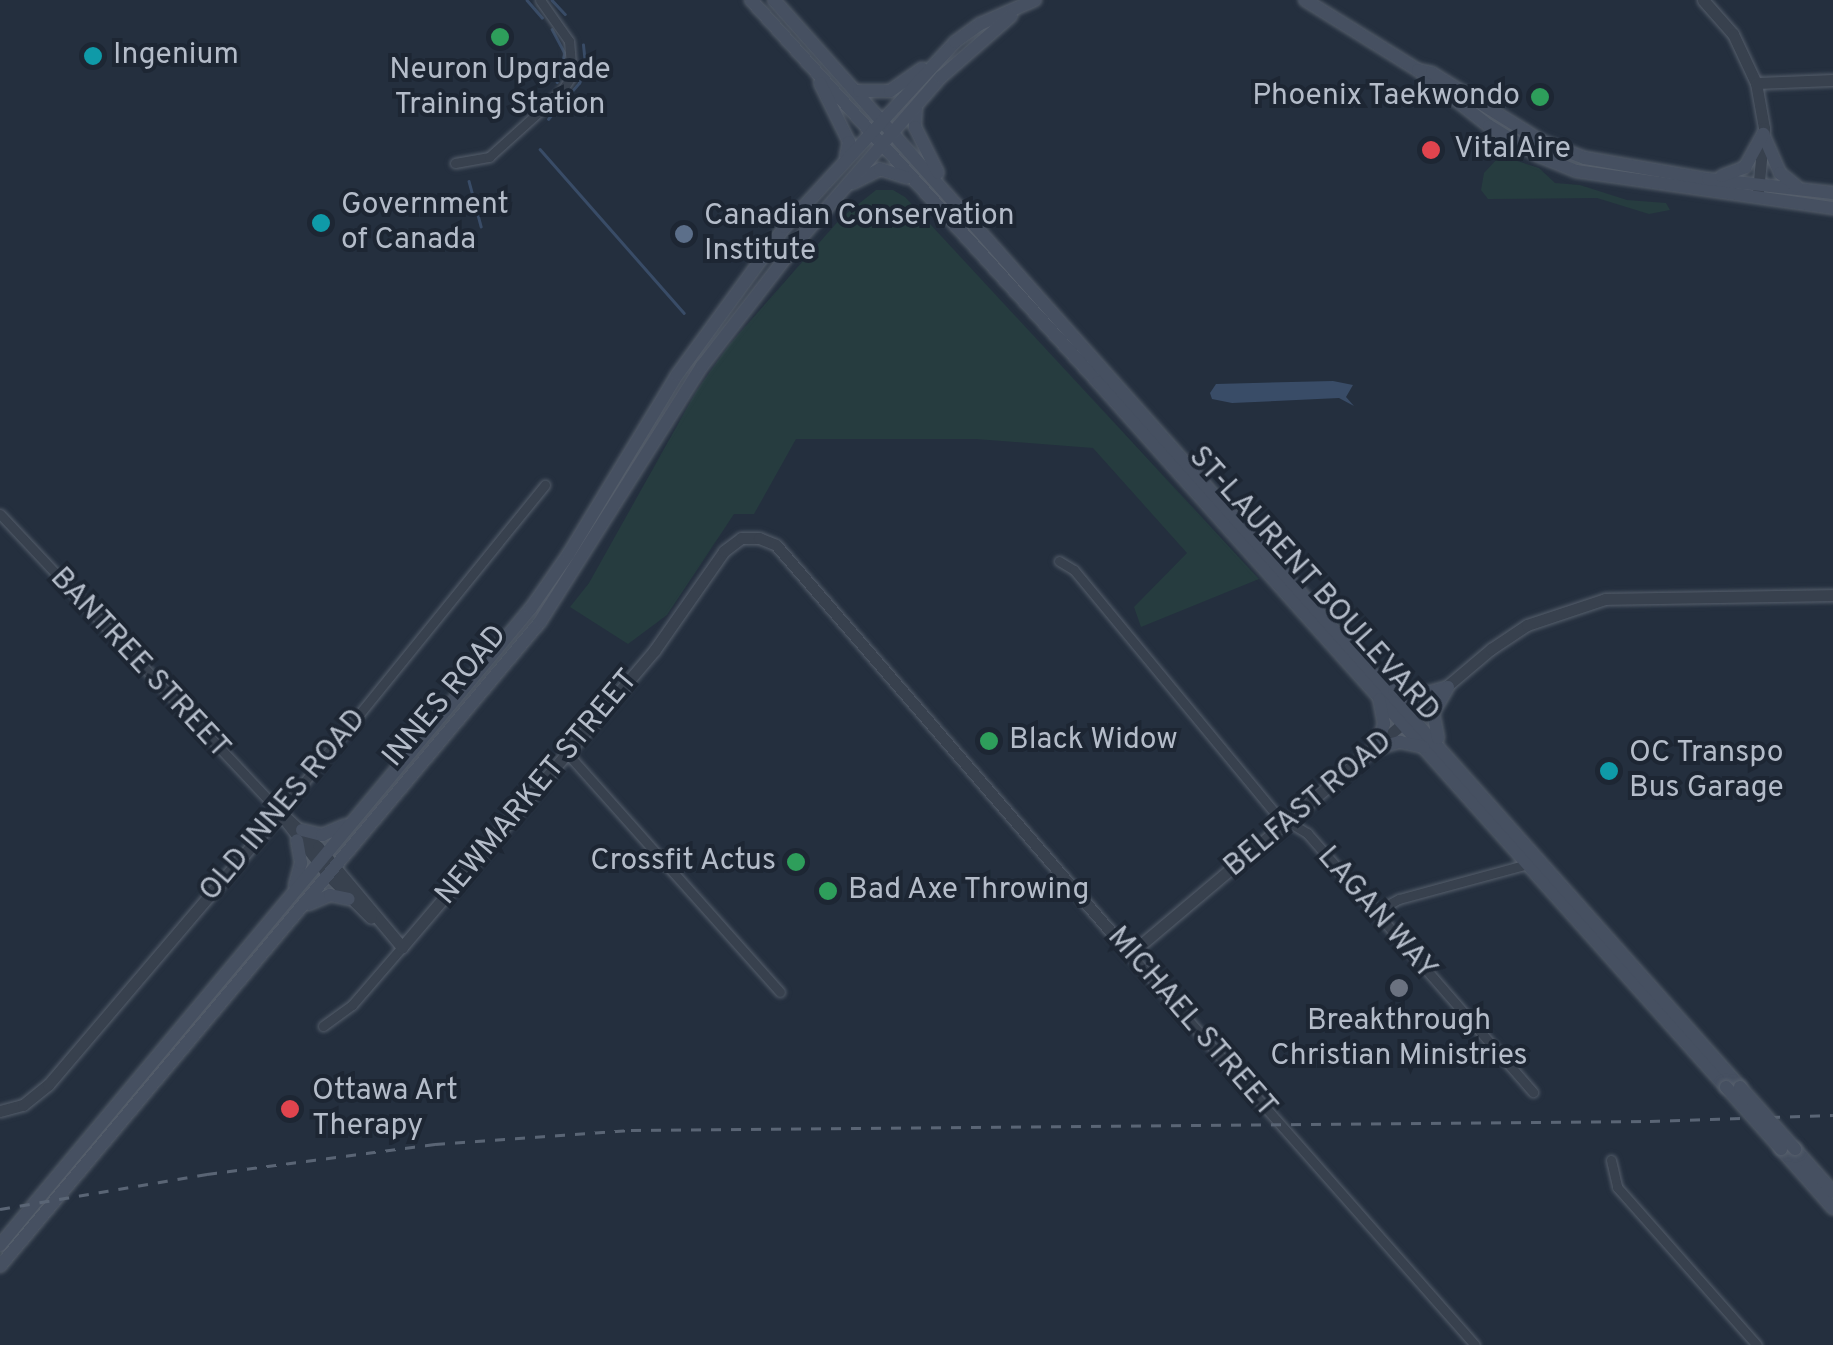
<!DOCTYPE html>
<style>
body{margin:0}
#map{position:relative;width:1833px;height:1345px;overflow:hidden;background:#242f3e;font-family:Overpass,sans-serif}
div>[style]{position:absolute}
.green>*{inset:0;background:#263c3f}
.water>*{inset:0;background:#394c67}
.stream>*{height:2.5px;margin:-1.25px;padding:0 1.25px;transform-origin:1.25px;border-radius:1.25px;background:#394c67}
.roads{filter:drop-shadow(0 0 2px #565f6c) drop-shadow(0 0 2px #565f6c)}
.minor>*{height:9px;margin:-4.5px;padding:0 4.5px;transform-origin:4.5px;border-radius:4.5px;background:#38414e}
.tertiary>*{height:11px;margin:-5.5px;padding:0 5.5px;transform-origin:5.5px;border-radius:5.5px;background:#38414e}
.secondary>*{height:12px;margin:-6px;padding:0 6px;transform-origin:6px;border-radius:6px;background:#465061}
.rail>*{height:2.5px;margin-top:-1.25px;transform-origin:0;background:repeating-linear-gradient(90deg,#5a6575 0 10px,transparent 0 20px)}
.bridges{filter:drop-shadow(0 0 2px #565f6c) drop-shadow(0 0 2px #565f6c)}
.secondary-bridge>*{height:12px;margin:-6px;padding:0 6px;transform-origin:6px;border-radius:6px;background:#465061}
.dots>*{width:28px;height:28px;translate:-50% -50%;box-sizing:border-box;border:5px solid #1d2633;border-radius:50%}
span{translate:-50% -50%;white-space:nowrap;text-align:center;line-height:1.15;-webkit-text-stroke:8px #1d2633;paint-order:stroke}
.poi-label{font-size:30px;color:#b4bcc9}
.left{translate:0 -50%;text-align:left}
.right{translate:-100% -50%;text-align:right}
.street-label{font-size:30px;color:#b4bcc9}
</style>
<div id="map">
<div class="green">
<i style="clip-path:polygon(1505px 157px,1539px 168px,1555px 183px,1580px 185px,1627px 200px,1666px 203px,1670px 210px,1649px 214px,1597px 198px,1488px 199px,1481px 190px,1484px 173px,1497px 159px)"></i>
<i style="clip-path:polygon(876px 190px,893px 190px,905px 197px,1259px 579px,1141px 627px,1134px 607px,1187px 553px,1093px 448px,976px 439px,796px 439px,754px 514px,734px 514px,667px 615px,628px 644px,570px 607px,589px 583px,697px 390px,729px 345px,841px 218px)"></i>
</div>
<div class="water">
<i style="clip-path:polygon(1333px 381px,1353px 385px,1346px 397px,1354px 406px,1339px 398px,1232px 403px,1212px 399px,1210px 393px,1216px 384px)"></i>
</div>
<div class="stream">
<i style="left:527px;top:0;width:23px;rotate:49deg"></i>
<i style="left:552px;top:0;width:19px;rotate:47deg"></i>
<i style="left:552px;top:29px;width:27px;rotate:62deg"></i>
<i style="left:565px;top:53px;width:30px;rotate:105deg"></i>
<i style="left:548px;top:119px;width:48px;rotate:-49.3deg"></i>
<i style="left:579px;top:83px;width:20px;rotate:-72deg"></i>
<i style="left:585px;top:64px;width:19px;rotate:-96deg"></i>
<i style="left:540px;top:149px;width:218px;rotate:48.7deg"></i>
<i style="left:469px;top:181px;width:47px;rotate:75.1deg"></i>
</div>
<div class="roads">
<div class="minor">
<i style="left:455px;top:163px;width:35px;rotate:-10deg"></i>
<i style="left:489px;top:157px;width:97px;rotate:-42.1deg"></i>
<i style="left:561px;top:92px;width:20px;rotate:-57deg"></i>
<i style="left:572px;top:75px;width:34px;rotate:-95deg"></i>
<i style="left:569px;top:41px;width:50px;rotate:-125.3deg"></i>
<i style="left:0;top:514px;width:409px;rotate:46.8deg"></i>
<i style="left:280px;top:812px;width:421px;rotate:-51deg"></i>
<i style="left:1059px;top:561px;width:17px;rotate:31deg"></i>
<i style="left:1074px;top:570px;width:318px;rotate:50.4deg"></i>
<i style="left:1277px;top:815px;width:35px;rotate:31deg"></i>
<i style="left:1307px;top:833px;width:344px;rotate:48.9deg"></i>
<i style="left:567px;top:753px;width:320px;rotate:48.3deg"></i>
<i style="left:1377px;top:911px;width:25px;rotate:-29deg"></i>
<i style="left:1399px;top:899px;width:134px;rotate:-15.2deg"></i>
<i style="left:1130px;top:954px;width:521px;rotate:48.58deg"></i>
<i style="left:323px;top:1026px;width:36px;rotate:-36deg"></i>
<i style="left:352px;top:1005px;width:77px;rotate:-49.2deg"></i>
<i style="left:1611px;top:1160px;width:28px;rotate:77deg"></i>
<i style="left:1617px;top:1187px;width:211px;rotate:48.5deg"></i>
</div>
<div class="tertiary">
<i style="left:1703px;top:0;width:45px;rotate:48.6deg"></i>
<i style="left:1733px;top:34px;width:54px;rotate:64.9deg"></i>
<i style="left:1756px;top:83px;width:46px;rotate:79.9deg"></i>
<i style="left:1764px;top:128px;width:63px;rotate:95.4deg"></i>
<i style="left:1756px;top:83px;width:77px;rotate:-2.2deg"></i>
<i style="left:280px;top:812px;width:52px;rotate:42.6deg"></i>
<i style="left:318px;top:847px;width:131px;rotate:50deg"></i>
<i style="left:402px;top:947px;width:389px;rotate:-49.6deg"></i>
<i style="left:654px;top:651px;width:122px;rotate:-55deg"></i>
<i style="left:724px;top:551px;width:21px;rotate:-37deg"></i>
<i style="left:741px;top:538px;width:18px"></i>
<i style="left:759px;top:538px;width:18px;rotate:22deg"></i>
<i style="left:776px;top:545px;width:541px;rotate:49.12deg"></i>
<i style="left:1130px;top:954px;width:473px;rotate:-40.2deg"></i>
<i style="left:1491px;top:649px;width:43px;rotate:-33.7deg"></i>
<i style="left:1527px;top:625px;width:82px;rotate:-18.4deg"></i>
<i style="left:1605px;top:599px;width:228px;rotate:-1deg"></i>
<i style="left:282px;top:816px;width:76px;rotate:51.9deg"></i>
<i style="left:329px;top:876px;width:59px;rotate:45deg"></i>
<i style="left:0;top:1111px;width:24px;rotate:-15deg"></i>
<i style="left:23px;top:1105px;width:32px;rotate:-39deg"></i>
<i style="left:48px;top:1085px;width:358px;rotate:-49.6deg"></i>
</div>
<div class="secondary">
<i style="left:751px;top:0;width:516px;rotate:47.75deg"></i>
<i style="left:1098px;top:382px;width:944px;rotate:48.31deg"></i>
<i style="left:774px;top:0;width:1454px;rotate:48.37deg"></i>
<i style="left:1305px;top:0;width:133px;rotate:31.8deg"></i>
<i style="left:1418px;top:70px;width:90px;rotate:38.3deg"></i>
<i style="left:1489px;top:126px;width:58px;rotate:31deg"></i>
<i style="left:1539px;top:156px;width:40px;rotate:22deg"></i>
<i style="left:1576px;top:171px;width:260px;rotate:8.2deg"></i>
<i style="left:1418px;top:70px;width:14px;rotate:12deg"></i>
<i style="left:1432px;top:73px;width:131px;rotate:31.9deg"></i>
<i style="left:1543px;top:142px;width:45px;rotate:20.9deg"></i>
<i style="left:1585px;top:158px;width:125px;rotate:9.7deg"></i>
<i style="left:1708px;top:179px;width:126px;rotate:6.4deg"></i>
<i style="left:820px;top:83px;width:66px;rotate:63.8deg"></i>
<i style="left:849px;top:142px;width:14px;rotate:102deg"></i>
<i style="left:859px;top:91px;width:31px"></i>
<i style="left:890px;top:91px;width:39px;rotate:-35deg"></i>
<i style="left:916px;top:106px;width:21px;rotate:93deg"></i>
<i style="left:915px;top:127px;width:51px;rotate:63.4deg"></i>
<i style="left:1763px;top:134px;width:43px;rotate:66.4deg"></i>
<i style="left:1780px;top:173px;width:21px;rotate:39deg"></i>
<i style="left:1722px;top:176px;width:25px;rotate:-21deg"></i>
<i style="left:1745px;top:167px;width:38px;rotate:-61deg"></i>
<i style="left:853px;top:183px;width:30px;rotate:-27deg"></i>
<i style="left:880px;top:169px;width:28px;rotate:18deg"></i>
<i style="left:1394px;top:690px;width:20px;rotate:20deg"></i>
<i style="left:1413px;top:697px;width:36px;rotate:-16deg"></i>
<i style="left:1438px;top:738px;width:25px;rotate:-101deg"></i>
<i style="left:1433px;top:713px;width:30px;rotate:-60deg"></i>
<i style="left:1377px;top:748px;width:25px;rotate:-74deg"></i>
<i style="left:1384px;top:724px;width:25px;rotate:-101deg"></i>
<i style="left:1377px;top:748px;width:24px;rotate:-15deg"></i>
<i style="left:1400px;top:742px;width:24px;rotate:12deg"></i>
<i style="left:302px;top:830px;width:21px;rotate:14deg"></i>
<i style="left:322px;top:835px;width:25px;rotate:-23deg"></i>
<i style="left:295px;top:885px;width:23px;rotate:-75deg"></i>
<i style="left:301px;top:863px;width:23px;rotate:-100deg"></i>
<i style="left:309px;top:904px;width:23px;rotate:-23deg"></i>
<i style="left:330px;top:895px;width:19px;rotate:12deg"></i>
<i style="left:1781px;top:1149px;width:79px;rotate:48.6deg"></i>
<i style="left:1795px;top:1149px;width:57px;rotate:48.5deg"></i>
<i style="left:0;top:1245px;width:829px;rotate:-50.19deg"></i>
<i style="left:531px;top:608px;width:65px;rotate:-55.1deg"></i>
<i style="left:568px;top:555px;width:210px;rotate:-58.8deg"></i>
<i style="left:677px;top:375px;width:183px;rotate:-53.9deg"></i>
<i style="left:785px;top:227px;width:251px;rotate:-47.4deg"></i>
<i style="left:955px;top:42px;width:31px;rotate:-36deg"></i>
<i style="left:980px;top:24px;width:60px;rotate:-23.6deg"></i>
<i style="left:0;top:1266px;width:840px;rotate:-50.02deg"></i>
<i style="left:540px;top:622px;width:303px;rotate:-57.7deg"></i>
<i style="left:702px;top:366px;width:160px;rotate:-52.3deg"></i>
<i style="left:800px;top:239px;width:215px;rotate:-49deg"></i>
<i style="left:941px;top:77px;width:93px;rotate:-41.1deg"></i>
</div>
</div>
<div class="rail">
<i style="left:0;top:1209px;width:210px;rotate:-9.6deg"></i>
<i style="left:207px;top:1174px;width:230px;rotate:-7.5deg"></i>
<i style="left:435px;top:1144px;width:196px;rotate:-4.1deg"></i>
<i style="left:631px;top:1130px;width:1019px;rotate:-0.51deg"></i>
<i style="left:1650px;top:1121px;width:183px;rotate:-1.9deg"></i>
</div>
<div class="bridges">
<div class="secondary-bridge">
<i style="left:1726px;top:1087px;width:83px;rotate:48.4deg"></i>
<i style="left:1740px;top:1087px;width:83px;rotate:48.4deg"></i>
</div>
</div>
<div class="dots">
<i style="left:500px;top:37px;background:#2e9e5b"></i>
<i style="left:93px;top:56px;background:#0f9aa8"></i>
<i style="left:1540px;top:97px;background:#2e9e5b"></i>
<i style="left:1431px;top:150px;background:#e0444e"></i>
<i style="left:321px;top:223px;background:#0f9aa8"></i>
<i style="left:684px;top:234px;background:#5c6f8a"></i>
<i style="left:989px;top:741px;background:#2e9e5b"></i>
<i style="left:1609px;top:771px;background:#0f9aa8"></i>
<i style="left:796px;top:862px;background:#2e9e5b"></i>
<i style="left:828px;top:891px;background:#2e9e5b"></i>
<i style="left:1399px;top:988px;background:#6b7280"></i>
<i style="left:290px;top:1109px;background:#e0444e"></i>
</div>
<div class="poi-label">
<span class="left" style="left:113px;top:56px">Ingenium</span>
<span style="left:500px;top:88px">Neuron Upgrade<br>Training Station</span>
<span class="right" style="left:1520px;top:97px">Phoenix Taekwondo</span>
<span class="left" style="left:1454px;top:150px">VitalAire</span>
<span class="left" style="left:341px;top:223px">Government<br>of Canada</span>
<span class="left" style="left:704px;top:234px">Canadian Conservation<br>Institute</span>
<span class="left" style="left:1009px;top:741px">Black Widow</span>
<span class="left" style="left:1629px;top:771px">OC Transpo<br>Bus Garage</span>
<span class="right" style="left:776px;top:862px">Crossfit Actus</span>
<span class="left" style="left:848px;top:891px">Bad Axe Throwing</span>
<span style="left:1399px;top:1039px">Breakthrough<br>Christian Ministries</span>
<span class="left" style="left:312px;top:1109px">Ottawa Art<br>Therapy</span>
</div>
<div class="street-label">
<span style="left:1313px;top:585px;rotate:48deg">ST-LAURENT BOULEVARD</span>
<span style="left:139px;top:664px;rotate:47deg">BANTREE STREET</span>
<span style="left:446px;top:697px;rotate:-50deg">INNES ROAD</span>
<span style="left:538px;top:788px;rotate:-50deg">NEWMARKET STREET</span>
<span style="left:1309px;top:805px;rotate:-40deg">BELFAST ROAD</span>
<span style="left:284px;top:806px;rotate:-50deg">OLD INNES ROAD</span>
<span style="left:1376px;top:914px;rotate:49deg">LAGAN WAY</span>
<span style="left:1191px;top:1023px;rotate:49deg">MICHAEL STREET</span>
</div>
</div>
